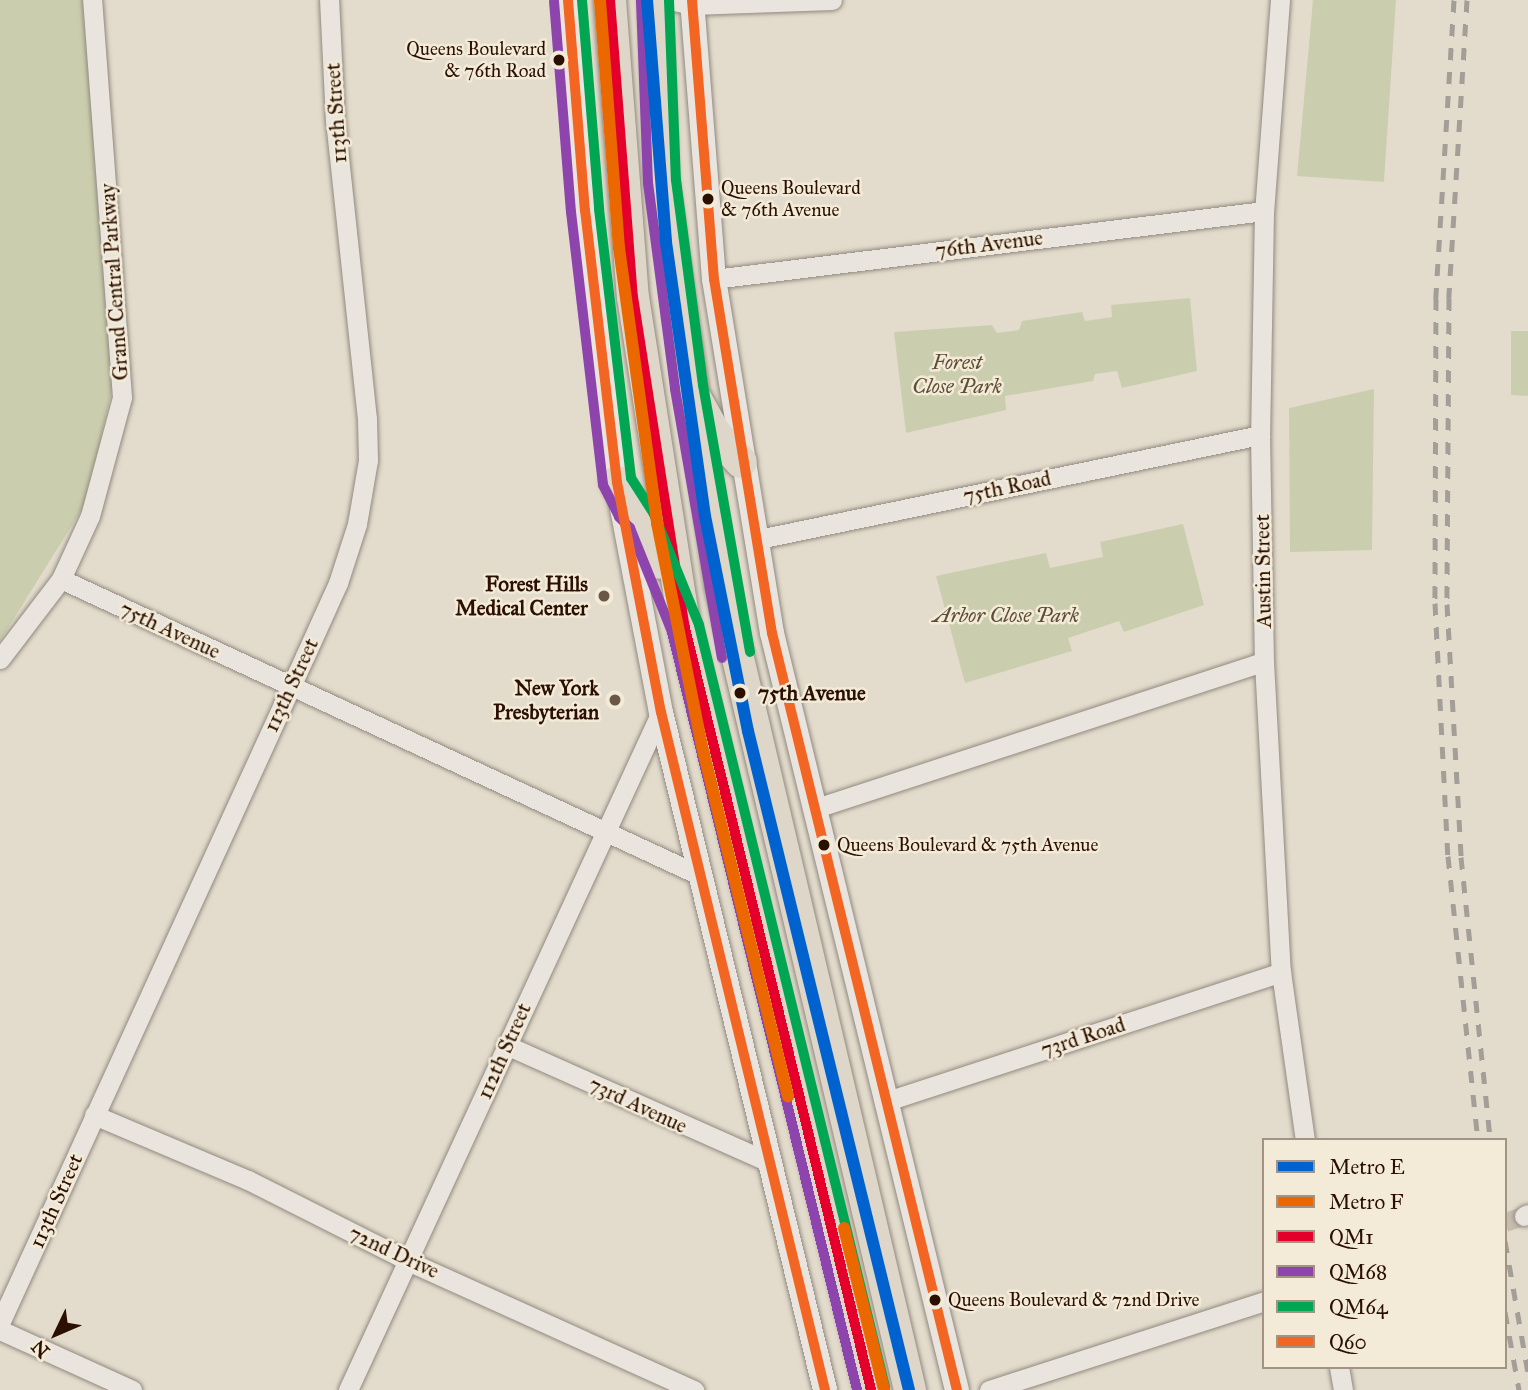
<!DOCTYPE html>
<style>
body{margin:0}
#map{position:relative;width:1528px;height:1390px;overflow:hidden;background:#e3dccd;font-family:"IM FELL Great Primer",serif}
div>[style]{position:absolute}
.green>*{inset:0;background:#cbceae}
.minor-tunnel>*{height:19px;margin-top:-9.5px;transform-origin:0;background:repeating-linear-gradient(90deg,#c7bdae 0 19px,transparent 0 29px)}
.roads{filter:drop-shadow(0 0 2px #91897f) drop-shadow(0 0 2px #91897f)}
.minor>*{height:19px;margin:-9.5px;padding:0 9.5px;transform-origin:9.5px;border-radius:9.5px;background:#e9e5de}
.tertiary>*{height:24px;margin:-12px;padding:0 12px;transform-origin:12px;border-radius:12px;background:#e9e5de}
.primary>*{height:32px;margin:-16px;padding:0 16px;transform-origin:16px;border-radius:16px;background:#ddd6c9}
.rail>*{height:5px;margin-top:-2.5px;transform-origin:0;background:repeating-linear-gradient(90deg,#a39e97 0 12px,transparent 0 24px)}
.bus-1>*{height:10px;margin:-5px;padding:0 5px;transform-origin:5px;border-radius:5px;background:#e4002b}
.bus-2>*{height:10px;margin:-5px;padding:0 5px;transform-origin:5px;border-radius:5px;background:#8e44ad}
.bus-3>*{height:10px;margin:-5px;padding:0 5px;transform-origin:5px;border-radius:5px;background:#00a651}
.bus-4>*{height:10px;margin:-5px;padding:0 5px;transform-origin:5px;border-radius:5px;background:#f26522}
.metro-1>*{height:12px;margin:-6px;padding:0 6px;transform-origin:6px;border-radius:6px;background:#0062cf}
.metro-2>*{height:12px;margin:-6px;padding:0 6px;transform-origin:6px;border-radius:6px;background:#eb6800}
.dots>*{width:19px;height:19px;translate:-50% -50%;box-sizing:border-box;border:4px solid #f3ebd8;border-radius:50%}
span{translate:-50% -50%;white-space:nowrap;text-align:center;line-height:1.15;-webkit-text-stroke:5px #f3ebd8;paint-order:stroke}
.bus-label{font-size:19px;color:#2b0f00}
.right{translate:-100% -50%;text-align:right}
.left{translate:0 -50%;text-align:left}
.street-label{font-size:21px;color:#2b0f00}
.park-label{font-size:21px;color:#5c4e34;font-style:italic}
.poi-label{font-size:21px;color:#2b0f00;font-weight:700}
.stop-label{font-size:21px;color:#2b0f00;font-weight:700}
.legend{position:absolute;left:1262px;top:1138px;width:245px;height:231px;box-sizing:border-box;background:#f3ebd8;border:2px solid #a39382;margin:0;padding:9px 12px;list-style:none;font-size:21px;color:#2b0f00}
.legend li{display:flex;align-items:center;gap:14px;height:35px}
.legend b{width:35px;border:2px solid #a39382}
.north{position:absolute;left:21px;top:1299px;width:70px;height:70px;-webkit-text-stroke:5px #f3ebd8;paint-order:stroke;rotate:226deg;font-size:19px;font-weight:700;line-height:28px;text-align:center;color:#2b0f00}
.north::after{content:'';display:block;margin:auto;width:24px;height:32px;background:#2b0f00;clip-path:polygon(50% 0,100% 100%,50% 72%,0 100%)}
</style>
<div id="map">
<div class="green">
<i style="clip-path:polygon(0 0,92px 0,112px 388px,87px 501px,0 641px)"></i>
<i style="clip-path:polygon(1313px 0,1396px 0,1384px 182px,1297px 176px)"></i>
<i style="clip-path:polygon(1190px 298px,1197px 371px,1122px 388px,1117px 371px,1095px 374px,1093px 381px,1005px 396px,1006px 410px,906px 433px,894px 332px,992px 325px,997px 333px,1019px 330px,1022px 321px,1082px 312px,1085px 321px,1112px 317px,1111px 305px)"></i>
<i style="clip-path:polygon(1511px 331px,1528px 331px,1528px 396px,1511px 395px)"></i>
<i style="clip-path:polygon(1374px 389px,1372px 550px,1290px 552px,1289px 408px)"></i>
<i style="clip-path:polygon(1183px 524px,1204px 605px,1124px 632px,1119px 621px,1068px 638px,1072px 651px,965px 683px,936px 576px,1046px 553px,1050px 568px,1103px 557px,1100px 542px)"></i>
</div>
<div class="minor-tunnel">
<i style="left:1505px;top:1222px;width:20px;rotate:-18deg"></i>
</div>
<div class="roads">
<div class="minor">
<i style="left:669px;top:0;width:24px;rotate:12deg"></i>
<i style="left:692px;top:5px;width:140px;rotate:-2deg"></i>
<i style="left:1280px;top:0;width:212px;rotate:94.3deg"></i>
<i style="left:1264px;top:211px;width:224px;rotate:91deg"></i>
<i style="left:1260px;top:435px;width:227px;rotate:89deg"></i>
<i style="left:1264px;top:662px;width:310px;rotate:86.9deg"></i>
<i style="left:1281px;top:972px;width:170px;rotate:81.9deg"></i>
<i style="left:714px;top:279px;width:554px;rotate:-7.05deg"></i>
<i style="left:754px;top:540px;width:517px;rotate:-11.72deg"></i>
<i style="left:61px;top:579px;width:703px;rotate:24.89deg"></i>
<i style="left:0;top:659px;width:101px;rotate:-52.7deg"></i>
<i style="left:61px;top:579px;width:69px;rotate:-65.3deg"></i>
<i style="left:90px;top:516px;width:123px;rotate:-74.9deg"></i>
<i style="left:122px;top:397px;width:398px;rotate:-94.3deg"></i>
<i style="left:813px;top:809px;width:474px;rotate:-18.1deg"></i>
<i style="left:506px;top:1045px;width:290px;rotate:24deg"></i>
<i style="left:884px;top:1102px;width:418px;rotate:-18.1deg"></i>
<i style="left:94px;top:1115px;width:167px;rotate:22.9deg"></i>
<i style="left:248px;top:1180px;width:182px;rotate:26.8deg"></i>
<i style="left:410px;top:1262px;width:312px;rotate:24.3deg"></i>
<i style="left:1524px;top:1216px;width:4px;rotate:-27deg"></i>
<i style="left:0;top:1323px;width:733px;rotate:-65.43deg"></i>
<i style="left:305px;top:656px;width:80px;rotate:-65.7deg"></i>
<i style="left:338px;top:583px;width:62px;rotate:-72.1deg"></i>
<i style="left:357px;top:524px;width:65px;rotate:-80.2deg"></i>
<i style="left:368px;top:460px;width:41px;rotate:-91.4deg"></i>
<i style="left:367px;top:419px;width:300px;rotate:-96.1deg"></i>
<i style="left:335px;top:121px;width:121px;rotate:-92.8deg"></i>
<i style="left:0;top:1330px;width:145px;rotate:24.4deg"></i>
<i style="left:1339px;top:1367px;width:23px;rotate:80deg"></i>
<i style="left:348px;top:1390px;width:747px;rotate:-65.22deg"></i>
<i style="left:989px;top:1390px;width:289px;rotate:-17.9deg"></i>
</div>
<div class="tertiary">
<i style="left:568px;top:0;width:211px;rotate:85.4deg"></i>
<i style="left:585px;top:210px;width:274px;rotate:83.3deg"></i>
<i style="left:617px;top:482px;width:234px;rotate:79.2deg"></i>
<i style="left:661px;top:712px;width:698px;rotate:76.4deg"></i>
<i style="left:692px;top:0;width:280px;rotate:85.5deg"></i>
<i style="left:714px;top:279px;width:359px;rotate:80.7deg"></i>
<i style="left:772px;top:633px;width:779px;rotate:76.27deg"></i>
</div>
<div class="primary">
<i style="left:610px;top:0;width:298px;rotate:85.6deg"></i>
<i style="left:633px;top:297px;width:335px;rotate:81.1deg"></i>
<i style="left:685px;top:628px;width:784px;rotate:76.28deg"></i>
<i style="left:655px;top:0;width:181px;rotate:87.8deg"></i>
<i style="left:662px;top:181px;width:409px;rotate:81.7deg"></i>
<i style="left:721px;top:586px;width:826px;rotate:76.77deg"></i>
<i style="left:697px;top:401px;width:35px;rotate:61deg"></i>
<i style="left:714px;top:432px;width:40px;rotate:48deg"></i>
<i style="left:617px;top:482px;width:31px;rotate:63deg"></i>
<i style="left:631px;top:510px;width:15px;rotate:42deg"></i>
<i style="left:642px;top:520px;width:46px;rotate:68.4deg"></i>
</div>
</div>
<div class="rail">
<i style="left:1454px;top:0;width:299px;rotate:93.5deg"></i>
<i style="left:1436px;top:298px;width:305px;rotate:90.2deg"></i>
<i style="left:1435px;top:603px;width:253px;rotate:87.1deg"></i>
<i style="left:1448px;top:856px;width:286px;rotate:84deg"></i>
<i style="left:1467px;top:0;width:299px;rotate:93.5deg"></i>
<i style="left:1449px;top:298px;width:306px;rotate:90.4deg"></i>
<i style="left:1447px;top:604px;width:253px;rotate:86.8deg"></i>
<i style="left:1461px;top:857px;width:284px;rotate:84.1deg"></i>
<i style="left:1505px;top:1241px;width:134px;rotate:80.1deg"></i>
<i style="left:1505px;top:1312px;width:79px;rotate:79.8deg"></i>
</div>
<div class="bus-1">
<i style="left:610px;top:0;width:298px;rotate:85.6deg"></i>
<i style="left:633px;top:297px;width:335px;rotate:81.1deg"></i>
<i style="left:685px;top:628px;width:784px;rotate:76.28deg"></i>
</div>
<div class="bus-2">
<i style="left:554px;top:1px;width:212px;rotate:85.4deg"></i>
<i style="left:571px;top:212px;width:275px;rotate:83.3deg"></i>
<i style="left:603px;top:485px;width:36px;rotate:63deg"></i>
<i style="left:619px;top:517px;width:16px;rotate:45deg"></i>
<i style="left:630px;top:528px;width:112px;rotate:68deg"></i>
<i style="left:672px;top:632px;width:780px;rotate:76.28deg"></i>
<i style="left:641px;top:1px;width:182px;rotate:87.8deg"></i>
<i style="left:648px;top:183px;width:208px;rotate:82.5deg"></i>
<i style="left:675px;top:389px;width:273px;rotate:80.1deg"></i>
</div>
<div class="bus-3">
<i style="left:582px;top:0;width:210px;rotate:85.3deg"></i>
<i style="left:599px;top:209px;width:271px;rotate:83.2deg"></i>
<i style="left:631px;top:478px;width:43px;rotate:57.4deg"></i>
<i style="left:654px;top:514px;width:120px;rotate:67.9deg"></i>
<i style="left:699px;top:625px;width:784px;rotate:76.28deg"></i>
<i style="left:669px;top:0;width:180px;rotate:87.8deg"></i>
<i style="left:676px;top:180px;width:207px;rotate:82.5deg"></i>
<i style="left:703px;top:385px;width:271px;rotate:80deg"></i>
</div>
<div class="bus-4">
<i style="left:568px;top:0;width:211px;rotate:85.4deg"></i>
<i style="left:585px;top:210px;width:274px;rotate:83.3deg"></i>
<i style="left:617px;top:482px;width:234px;rotate:79.2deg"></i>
<i style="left:661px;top:712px;width:698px;rotate:76.4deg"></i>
<i style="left:692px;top:0;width:280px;rotate:85.5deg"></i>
<i style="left:714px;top:279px;width:359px;rotate:80.7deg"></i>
<i style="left:772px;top:633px;width:779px;rotate:76.27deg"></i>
</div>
<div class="metro-1">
<i style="left:647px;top:0;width:243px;rotate:85.5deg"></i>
<i style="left:666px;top:242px;width:277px;rotate:81.9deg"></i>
<i style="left:705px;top:516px;width:219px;rotate:78.7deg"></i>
<i style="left:748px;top:731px;width:678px;rotate:76.27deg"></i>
</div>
<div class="metro-2">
<i style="left:600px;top:1px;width:248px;rotate:85.6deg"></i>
<i style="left:619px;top:248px;width:278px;rotate:82.1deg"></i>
<i style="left:657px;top:523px;width:223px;rotate:78.6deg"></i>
<i style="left:701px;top:742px;width:365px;rotate:76.2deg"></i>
<i style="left:844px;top:1228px;width:167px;rotate:76.1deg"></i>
</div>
<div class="dots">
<i style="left:559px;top:60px;background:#2b0f00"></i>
<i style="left:708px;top:199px;background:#2b0f00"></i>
<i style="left:604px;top:596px;background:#6b5748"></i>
<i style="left:740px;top:693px;background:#2b0f00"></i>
<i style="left:615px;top:700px;background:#6b5748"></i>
<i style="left:824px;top:845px;background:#2b0f00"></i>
<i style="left:935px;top:1300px;background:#2b0f00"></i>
</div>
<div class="bus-label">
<span class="right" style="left:546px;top:60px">Queens Boulevard<br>&amp; 76th Road</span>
<span class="left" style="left:721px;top:199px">Queens Boulevard<br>&amp; 76th Avenue</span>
<span class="left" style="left:837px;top:845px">Queens Boulevard &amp; 75th Avenue</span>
<span class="left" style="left:948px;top:1300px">Queens Boulevard &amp; 72nd Drive</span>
</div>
<div class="street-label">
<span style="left:336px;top:113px;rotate:-94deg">113th Street</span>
<span style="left:989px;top:244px;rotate:-7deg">76th Avenue</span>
<span style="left:114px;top:282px;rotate:-94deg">Grand Central Parkway</span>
<span style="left:1007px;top:487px;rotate:-12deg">75th Road</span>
<span style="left:1263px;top:571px;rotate:-91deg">Austin Street</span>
<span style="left:170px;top:630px;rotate:25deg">75th Avenue</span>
<span style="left:291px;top:685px;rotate:-65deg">113th Street</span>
<span style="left:1083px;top:1037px;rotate:-18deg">73rd Road</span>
<span style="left:504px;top:1051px;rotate:-66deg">112th Street</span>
<span style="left:638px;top:1105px;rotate:25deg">73rd Avenue</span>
<span style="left:56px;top:1201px;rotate:-66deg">113th Street</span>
<span style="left:394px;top:1252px;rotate:25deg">72nd Drive</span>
</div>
<div class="park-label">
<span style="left:957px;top:374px">Forest<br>Close Park</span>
<span style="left:1006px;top:615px">Arbor Close Park</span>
</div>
<div class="poi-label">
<span class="right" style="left:588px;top:596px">Forest Hills<br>Medical Center</span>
<span class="right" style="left:599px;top:700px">New York<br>Presbyterian</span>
</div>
<div class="stop-label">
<span class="left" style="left:758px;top:693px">75th Avenue</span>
</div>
<ul class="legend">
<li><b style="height:9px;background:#0062cf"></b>Metro E</li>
<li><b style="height:9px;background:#eb6800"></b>Metro F</li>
<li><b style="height:9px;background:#e4002b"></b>QM1</li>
<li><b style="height:9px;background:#8e44ad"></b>QM68</li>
<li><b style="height:9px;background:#00a651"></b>QM64</li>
<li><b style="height:9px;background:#f26522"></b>Q60</li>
</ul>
<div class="north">N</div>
</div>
